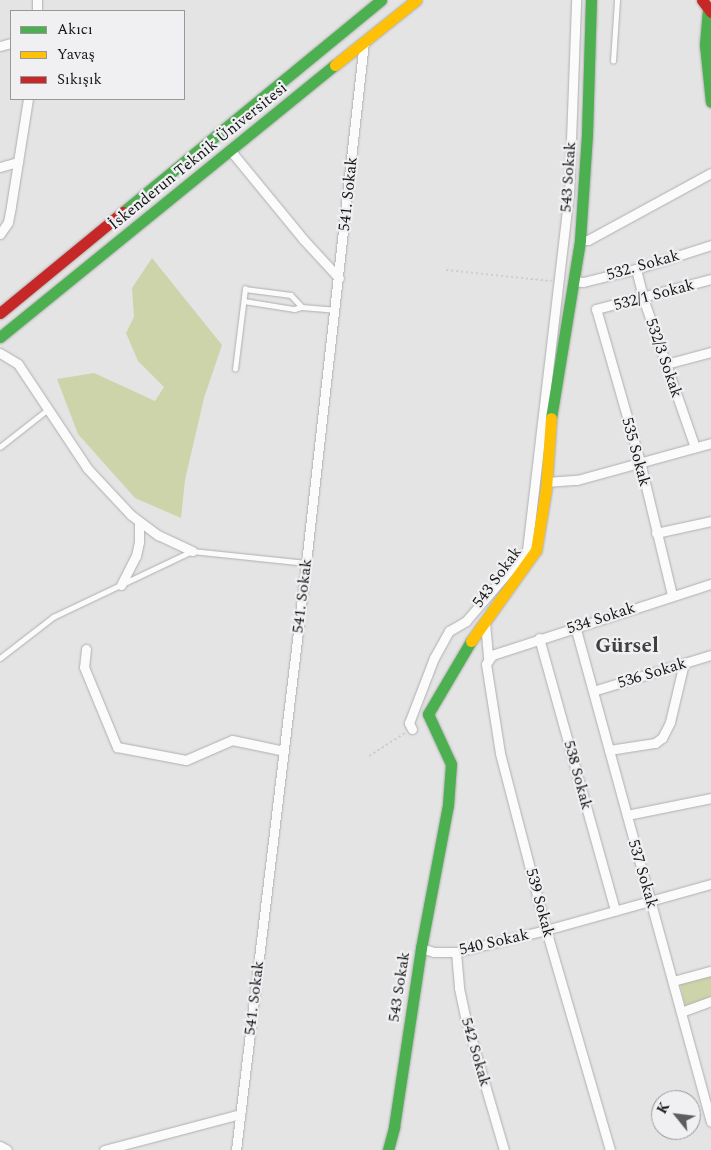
<!DOCTYPE html>
<meta charset="utf-8">
<style>
body{margin:0}
#map{position:relative;width:711px;height:1150px;overflow:hidden;background:#e4e4e5;font-family:Spectral,serif}
div>[style]{position:absolute}
.green>*{inset:0;background:#cdd4a9}
.path>*{height:2px;margin-top:-1px;transform-origin:0;background:repeating-linear-gradient(90deg,#cececf 0 2.5px,transparent 0 5px)}
.roads{filter:drop-shadow(0 0 1px #afafaf) drop-shadow(0 0 1px #afafaf)}
.lane>*{height:4.5px;margin:-2.25px;padding:0 2.25px;transform-origin:2.25px;border-radius:2.25px;background:#fbfbfb}
.street>*{height:9px;margin:-4.5px;padding:0 4.5px;transform-origin:4.5px;border-radius:4.5px;background:#fbfbfb}
.fast>*{height:11px;margin:-5.5px;padding:0 5.5px;transform-origin:5.5px;border-radius:5.5px;background:#4caf50}
.slow>*{height:11px;margin:-5.5px;padding:0 5.5px;transform-origin:5.5px;border-radius:5.5px;background:#ffc107}
.jam>*{height:11px;margin:-5.5px;padding:0 5.5px;transform-origin:5.5px;border-radius:5.5px;background:#c62828}
span{translate:-50% -50%;white-space:nowrap;text-align:center;line-height:1.15;-webkit-text-stroke:4.5px #f0f0f3;paint-order:stroke}
.street-label{font-size:16px;color:#151516}
.district-label{font-size:21px;color:#404042;font-weight:700}
.legend{position:absolute;left:10px;top:10px;width:175px;height:90px;box-sizing:border-box;background:#f0f0f3;border:1px solid #98989b;margin:0;padding:6px 9px;list-style:none;font-size:15px;color:#151516}
.legend li{display:flex;align-items:center;gap:10px;height:25px}
.legend b{width:25px;border:1px solid #98989b}
.north{position:absolute;left:651px;top:1090px;width:50px;height:50px;box-sizing:border-box;background:#f0f0f3;border:1px solid #98989b;border-radius:50%;rotate:299deg;font-size:14px;font-weight:700;line-height:20px;text-align:center;color:#151516}
.north::after{content:'';display:block;margin:auto;width:18px;height:22px;background:#5d5d5e;clip-path:polygon(50% 0,100% 100%,50% 72%,0 100%)}
</style>
<div id="map">
<div class="green">
<i style="clip-path:polygon(152px 258px,222px 345px,204px 398px,185px 480px,181px 518px,135px 498px,78px 434px,57px 379px,94px 373px,155px 401px,164px 387px,138px 361px,126px 333px,134px 317px,132px 288px)"></i>
<i style="clip-path:polygon(711px 974px,711px 998px,685px 1006px,680px 983px)"></i>
</div>
<div class="path">
<i style="left:446px;top:270px;width:106px;rotate:6deg"></i>
<i style="left:369px;top:756px;width:43px;rotate:-32.6deg"></i>
</div>
<div class="roads">
<div class="lane">
<i style="left:613px;top:61px;width:61px;rotate:-86.2deg"></i>
<i style="left:244px;top:301px;width:51px;rotate:9.1deg"></i>
<i style="left:294px;top:309px;width:8px;rotate:-14deg"></i>
<i style="left:235px;top:369px;width:81px;rotate:-82.9deg"></i>
<i style="left:245px;top:289px;width:46px;rotate:7.4deg"></i>
<i style="left:291px;top:295px;width:16px;rotate:47deg"></i>
<i style="left:302px;top:307px;width:32px;rotate:5deg"></i>
<i style="left:0;top:447px;width:60px;rotate:-38.2deg"></i>
<i style="left:0;top:658px;width:67px;rotate:-37.7deg"></i>
<i style="left:53px;top:617px;width:154px;rotate:-25.4deg"></i>
<i style="left:192px;top:551px;width:115px;rotate:6deg"></i>
</div>
<div class="street">
<i style="left:37px;top:11px;width:11px;rotate:-90deg"></i>
<i style="left:0;top:46px;width:11px;rotate:-15deg"></i>
<i style="left:230px;top:150px;width:115px;rotate:50.6deg"></i>
<i style="left:303px;top:239px;width:53px;rotate:47.3deg"></i>
<i style="left:0;top:167px;width:19px;rotate:-16deg"></i>
<i style="left:0;top:234px;width:14px;rotate:-56deg"></i>
<i style="left:8px;top:222px;width:16px;rotate:-79deg"></i>
<i style="left:11px;top:206px;width:108px;rotate:-81deg"></i>
<i style="left:580px;top:240px;width:8px"></i>
<i style="left:588px;top:240px;width:140px;rotate:-28.6deg"></i>
<i style="left:636px;top:269px;width:30px;rotate:76deg"></i>
<i style="left:643px;top:298px;width:158px;rotate:70.8deg"></i>
<i style="left:574px;top:281px;width:9px;rotate:6deg"></i>
<i style="left:583px;top:282px;width:55px;rotate:-13.8deg"></i>
<i style="left:636px;top:269px;width:79px;rotate:-17.7deg"></i>
<i style="left:0;top:353px;width:21px;rotate:31deg"></i>
<i style="left:18px;top:364px;width:125px;rotate:56.4deg"></i>
<i style="left:87px;top:468px;width:64px;rotate:46.9deg"></i>
<i style="left:131px;top:515px;width:34px;rotate:37deg"></i>
<i style="left:158px;top:535px;width:38px;rotate:25deg"></i>
<i style="left:666px;top:364px;width:47px;rotate:-14.9deg"></i>
<i style="left:546px;top:482px;width:31px;rotate:-4deg"></i>
<i style="left:577px;top:480px;width:139px;rotate:-15.4deg"></i>
<i style="left:656px;top:533px;width:56px;rotate:-12.3deg"></i>
<i style="left:121px;top:585px;width:33px;rotate:-63deg"></i>
<i style="left:136px;top:556px;width:14px;rotate:-78deg"></i>
<i style="left:139px;top:542px;width:19px;rotate:-90deg"></i>
<i style="left:672px;top:595px;width:137px;rotate:-103.5deg"></i>
<i style="left:640px;top:462px;width:159px;rotate:-106deg"></i>
<i style="left:596px;top:309px;width:119px;rotate:-14.6deg"></i>
<i style="left:485px;top:622px;width:37px;rotate:85deg"></i>
<i style="left:575px;top:626px;width:514px;rotate:74.67deg"></i>
<i style="left:539px;top:638px;width:283px;rotate:74.4deg"></i>
<i style="left:86px;top:649px;width:18px;rotate:96deg"></i>
<i style="left:84px;top:667px;width:87px;rotate:67.6deg"></i>
<i style="left:117px;top:747px;width:70px;rotate:10.7deg"></i>
<i style="left:186px;top:760px;width:50px;rotate:-23.5deg"></i>
<i style="left:232px;top:740px;width:53px;rotate:11.9deg"></i>
<i style="left:593px;top:691px;width:123px;rotate:-17deg"></i>
<i style="left:412px;top:729px;width:7px;rotate:-117deg"></i>
<i style="left:409px;top:723px;width:70px;rotate:-69deg"></i>
<i style="left:434px;top:658px;width:31px;rotate:-61deg"></i>
<i style="left:449px;top:631px;width:20px;rotate:-30deg"></i>
<i style="left:466px;top:621px;width:94px;rotate:-49.3deg"></i>
<i style="left:527px;top:550px;width:357px;rotate:-83.3deg"></i>
<i style="left:569px;top:195px;width:195px;rotate:-87.9deg"></i>
<i style="left:609px;top:750px;width:47px;rotate:-8.7deg"></i>
<i style="left:655px;top:743px;width:9px;rotate:-36deg"></i>
<i style="left:662px;top:738px;width:18px;rotate:-63deg"></i>
<i style="left:670px;top:722px;width:61px;rotate:-76.7deg"></i>
<i style="left:627px;top:815px;width:86px;rotate:-11.4deg"></i>
<i style="left:421px;top:948px;width:14px;rotate:17deg"></i>
<i style="left:434px;top:952px;width:22px"></i>
<i style="left:456px;top:952px;width:93px;rotate:-13.7deg"></i>
<i style="left:546px;top:930px;width:171px;rotate:-15.6deg"></i>
<i style="left:456px;top:952px;width:36px;rotate:85deg"></i>
<i style="left:459px;top:988px;width:33px;rotate:78deg"></i>
<i style="left:466px;top:1020px;width:135px;rotate:73.7deg"></i>
<i style="left:673px;top:981px;width:39px;rotate:-15deg"></i>
<i style="left:681px;top:1012px;width:32px;rotate:-20deg"></i>
<i style="left:0;top:1146px;width:8px;rotate:30deg"></i>
<i style="left:104px;top:1150px;width:141px;rotate:-14.8deg"></i>
<i style="left:236px;top:1150px;width:564px;rotate:-83.18deg"></i>
<i style="left:303px;top:590px;width:551px;rotate:-83.65deg"></i>
<i style="left:610px;top:1150px;width:229px;rotate:-106.2deg"></i>
<i style="left:546px;top:930px;width:183px;rotate:-104.6deg"></i>
<i style="left:500px;top:753px;width:90px;rotate:-98.9deg"></i>
<i style="left:486px;top:664px;width:11px;rotate:-56deg"></i>
<i style="left:492px;top:655px;width:230px;rotate:-18deg"></i>
</div>
<div class="fast">
<i style="left:708px;top:10px;width:35px;rotate:95deg"></i>
<i style="left:705px;top:45px;width:57px;rotate:84deg"></i>
<i style="left:123px;top:212px;width:334px;rotate:-39.4deg"></i>
<i style="left:0;top:337px;width:432px;rotate:-39.1deg"></i>
<i style="left:551px;top:418px;width:180px;rotate:-80.7deg"></i>
<i style="left:580px;top:240px;width:106px;rotate:-86.2deg"></i>
<i style="left:587px;top:134px;width:134px;rotate:-88.3deg"></i>
<i style="left:388px;top:1150px;width:24px;rotate:-75deg"></i>
<i style="left:394px;top:1127px;width:181px;rotate:-81.4deg"></i>
<i style="left:421px;top:948px;width:146px;rotate:-79.3deg"></i>
<i style="left:448px;top:805px;width:41px;rotate:-85.8deg"></i>
<i style="left:451px;top:764px;width:55px;rotate:-114.7deg"></i>
<i style="left:428px;top:714px;width:85px;rotate:-59.5deg"></i>
</div>
<div class="slow">
<i style="left:335px;top:65px;width:104px;rotate:-38.7deg"></i>
<i style="left:471px;top:641px;width:112px;rotate:-54.5deg"></i>
<i style="left:536px;top:550px;width:62px;rotate:-80.7deg"></i>
<i style="left:546px;top:489px;width:71px;rotate:-86deg"></i>
</div>
<div class="jam">
<i style="left:702px;top:0;width:15px;rotate:53deg"></i>
<i style="left:0;top:313px;width:159px;rotate:-39.4deg"></i>
</div>
</div>
<div class="street-label">
<span style="left:198px;top:156px;rotate:-39deg">İskenderun Teknik Üniversitesi</span>
<span style="left:568px;top:177px;rotate:-86deg">543 Sokak</span>
<span style="left:348px;top:194px;rotate:-84deg">541. Sokak</span>
<span style="left:643px;top:265px;rotate:-16deg">532. Sokak</span>
<span style="left:654px;top:295px;rotate:-15deg">532/1 Sokak</span>
<span style="left:664px;top:358px;rotate:71deg">532/3 Sokak</span>
<span style="left:636px;top:452px;rotate:75deg">535 Sokak</span>
<span style="left:497px;top:577px;rotate:-54deg">543 Sokak</span>
<span style="left:302px;top:596px;rotate:-83deg">541. Sokak</span>
<span style="left:601px;top:618px;rotate:-18deg">534 Sokak</span>
<span style="left:652px;top:673px;rotate:-17deg">536 Sokak</span>
<span style="left:578px;top:775px;rotate:75deg">538 Sokak</span>
<span style="left:643px;top:874px;rotate:74deg">537 Sokak</span>
<span style="left:540px;top:903px;rotate:75deg">539 Sokak</span>
<span style="left:494px;top:942px;rotate:-13deg">540 Sokak</span>
<span style="left:399px;top:987px;rotate:-81deg">543 Sokak</span>
<span style="left:254px;top:998px;rotate:-83deg">541. Sokak</span>
<span style="left:476px;top:1052px;rotate:74deg">542 Sokak</span>
</div>
<div class="district-label">
<span style="left:627px;top:646px">Gürsel</span>
</div>
<ul class="legend">
<li><b style="height:6px;background:#4caf50"></b>Akıcı</li>
<li><b style="height:6px;background:#ffc107"></b>Yavaş</li>
<li><b style="height:6px;background:#c62828"></b>Sıkışık</li>
</ul>
<div class="north">K</div>
</div>
